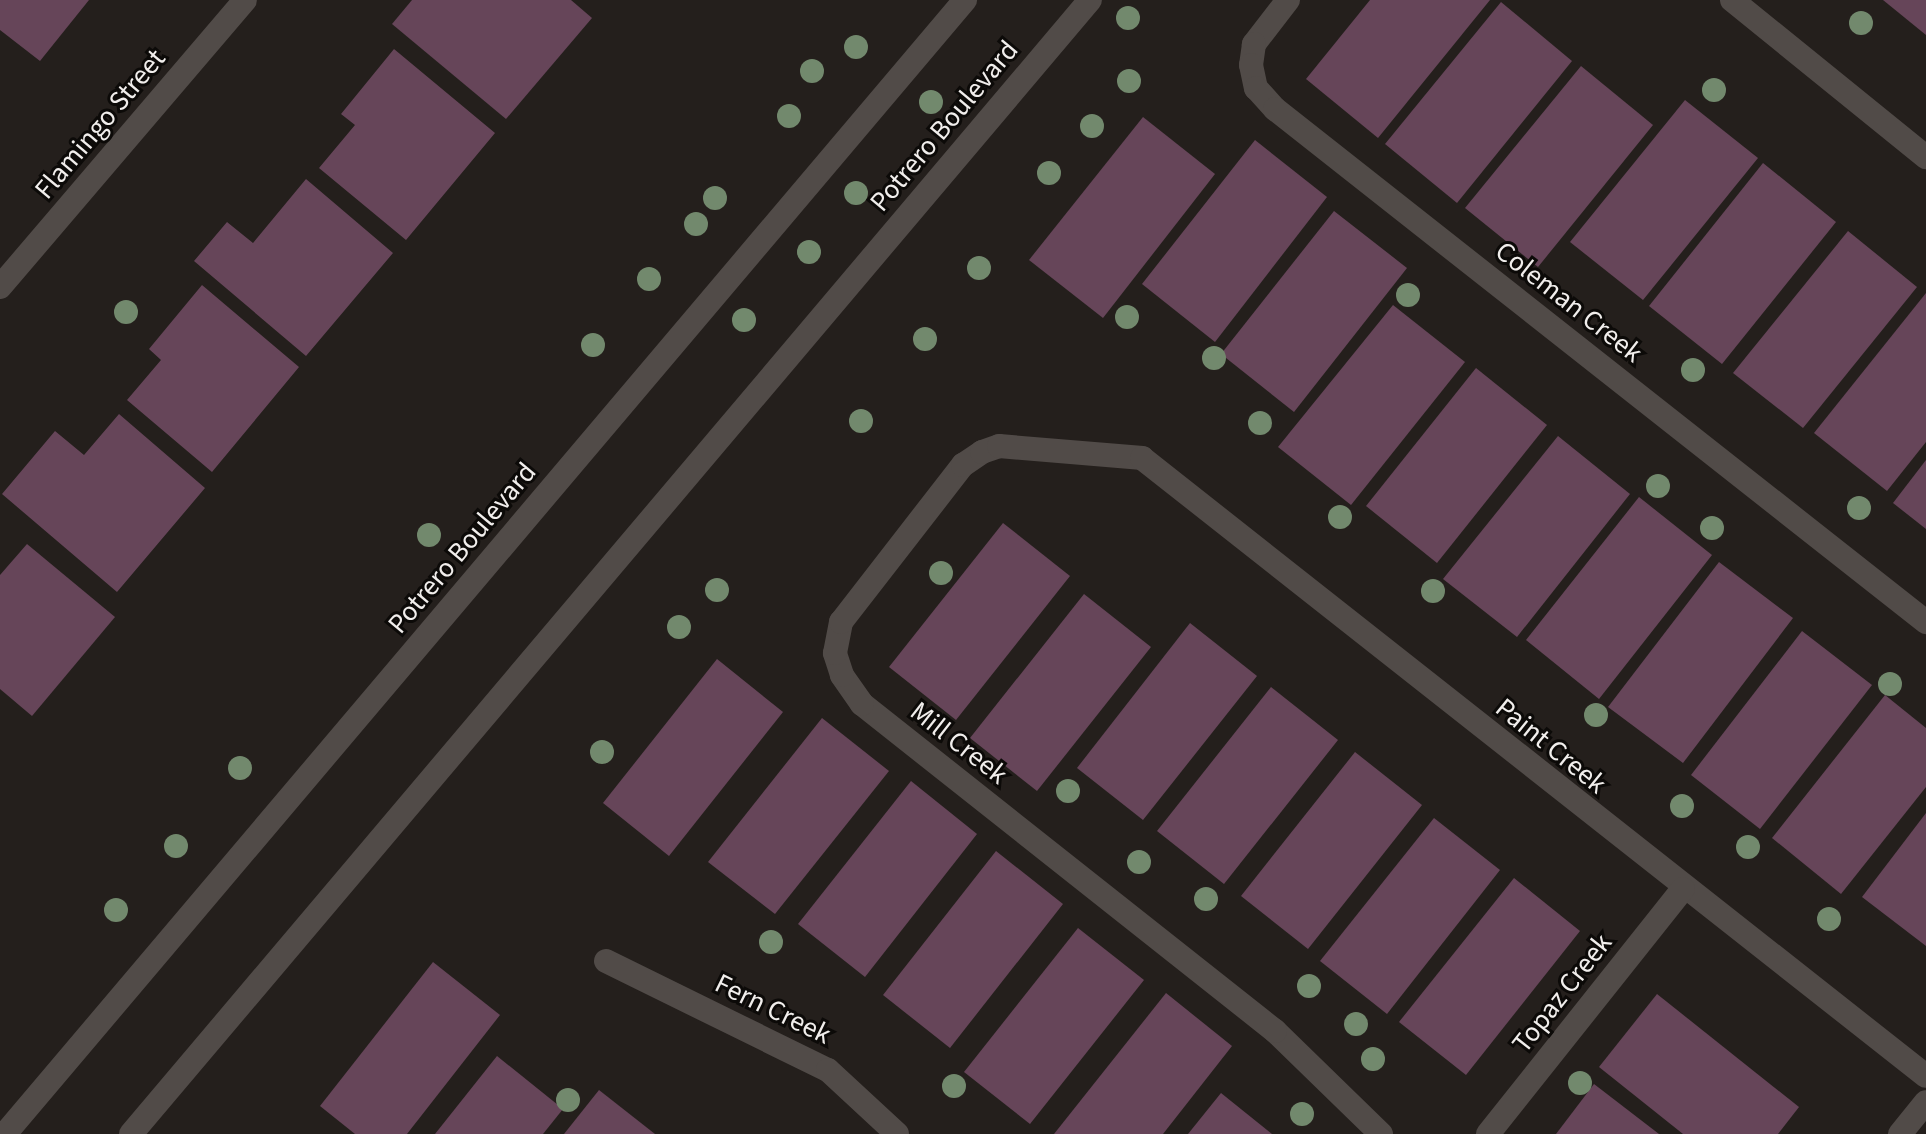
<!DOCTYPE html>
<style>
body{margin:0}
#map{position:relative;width:1926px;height:1134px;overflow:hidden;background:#241f1c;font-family:"Source Sans 3",sans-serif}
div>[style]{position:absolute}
.building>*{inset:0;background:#664559}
.minor>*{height:24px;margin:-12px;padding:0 12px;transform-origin:12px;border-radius:12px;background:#514b48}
.trees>*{width:24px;height:24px;margin:-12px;border-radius:50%;background:#72896d}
span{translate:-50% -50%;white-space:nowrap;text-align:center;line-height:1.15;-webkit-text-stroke:6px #0c0a08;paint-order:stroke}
.street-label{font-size:28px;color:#f1eeec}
</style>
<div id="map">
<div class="building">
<i style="clip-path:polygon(0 0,89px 0,40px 61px,0 30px)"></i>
<i style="clip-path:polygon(412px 0,571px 0,592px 18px,506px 119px,392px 24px)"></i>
<i style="clip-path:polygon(1370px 0,1490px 0,1378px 138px,1306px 79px)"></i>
<i style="clip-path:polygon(1883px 0,1926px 0,1926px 35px)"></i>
<i style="clip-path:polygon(1501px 2px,1572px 61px,1457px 203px,1385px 144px)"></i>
<i style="clip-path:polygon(394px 49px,495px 133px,406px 240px,319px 168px,355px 125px,341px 114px)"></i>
<i style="clip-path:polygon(1581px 66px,1653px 125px,1538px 267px,1465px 208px)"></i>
<i style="clip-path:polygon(1685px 100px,1758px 158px,1643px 300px,1570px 242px)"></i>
<i style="clip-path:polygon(1143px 117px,1215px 174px,1103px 318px,1029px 260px)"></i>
<i style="clip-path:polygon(1255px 140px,1327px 197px,1215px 342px,1142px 284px)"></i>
<i style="clip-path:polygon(1763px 163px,1836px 222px,1722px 364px,1649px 306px)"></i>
<i style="clip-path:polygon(306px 179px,393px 253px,306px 356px,194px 261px,227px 222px,253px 243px)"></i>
<i style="clip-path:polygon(1334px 211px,1407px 268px,1294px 412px,1221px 354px)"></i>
<i style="clip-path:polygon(1848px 231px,1917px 287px,1803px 428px,1733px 373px)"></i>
<i style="clip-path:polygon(202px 285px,299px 367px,212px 472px,127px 400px,161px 360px,149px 349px)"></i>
<i style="clip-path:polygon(1926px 293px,1926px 442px,1887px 491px,1814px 433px)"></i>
<i style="clip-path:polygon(1393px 305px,1465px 362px,1351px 505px,1278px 447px)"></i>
<i style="clip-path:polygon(1476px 368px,1547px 425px,1437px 563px,1366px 506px)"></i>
<i style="clip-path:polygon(119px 414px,205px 488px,117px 592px,2px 494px,55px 431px,84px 455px)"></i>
<i style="clip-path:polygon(1558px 436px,1630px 494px,1517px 637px,1443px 579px)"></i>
<i style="clip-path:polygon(1926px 460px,1926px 529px,1893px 503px)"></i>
<i style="clip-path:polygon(1639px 497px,1712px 555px,1599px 699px,1526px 640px)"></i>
<i style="clip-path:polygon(1003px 523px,1070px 576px,956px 720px,889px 667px)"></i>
<i style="clip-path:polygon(27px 544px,115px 617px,32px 716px,0 689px,0 575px)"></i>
<i style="clip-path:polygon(1719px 562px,1793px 618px,1683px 763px,1608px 707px)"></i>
<i style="clip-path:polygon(1084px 594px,1151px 647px,1037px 791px,970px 738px)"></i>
<i style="clip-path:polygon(1190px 623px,1257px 676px,1143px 820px,1077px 768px)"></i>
<i style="clip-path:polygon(1802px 631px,1872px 685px,1760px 829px,1691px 775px)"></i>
<i style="clip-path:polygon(717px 659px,783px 712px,669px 856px,603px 803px)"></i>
<i style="clip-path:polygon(1271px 687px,1338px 740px,1224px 884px,1157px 831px)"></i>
<i style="clip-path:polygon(1885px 695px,1926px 728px,1926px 787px,1841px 894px,1772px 838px)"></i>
<i style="clip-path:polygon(822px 718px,889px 771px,775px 914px,708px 862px)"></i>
<i style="clip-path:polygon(1355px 752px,1422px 805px,1308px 949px,1241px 896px)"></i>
<i style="clip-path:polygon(911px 781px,977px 834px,865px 977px,798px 924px)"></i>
<i style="clip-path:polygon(1926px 813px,1926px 946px,1862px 897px)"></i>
<i style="clip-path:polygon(1434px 818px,1500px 870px,1387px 1014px,1320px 961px)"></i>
<i style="clip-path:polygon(996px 851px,1063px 904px,950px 1048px,883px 995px)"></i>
<i style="clip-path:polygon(1514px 878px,1580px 931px,1466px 1075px,1399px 1022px)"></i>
<i style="clip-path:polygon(1078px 928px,1144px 980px,1030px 1124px,964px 1072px)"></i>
<i style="clip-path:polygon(433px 962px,500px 1015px,407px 1134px,355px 1134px,320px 1106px)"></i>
<i style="clip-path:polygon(1166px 993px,1232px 1046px,1163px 1134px,1054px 1134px)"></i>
<i style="clip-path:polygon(1657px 994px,1799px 1107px,1778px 1134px,1683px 1134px,1599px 1067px)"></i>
<i style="clip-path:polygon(497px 1056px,563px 1109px,543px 1134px,435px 1134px)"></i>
<i style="clip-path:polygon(1594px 1084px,1659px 1134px,1556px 1134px)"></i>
<i style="clip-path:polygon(599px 1090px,655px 1134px,564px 1134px)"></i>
<i style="clip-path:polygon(1221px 1093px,1272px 1134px,1188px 1134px)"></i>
</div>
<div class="minor">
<i style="left:1288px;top:0;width:56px;rotate:127.7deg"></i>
<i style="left:1254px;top:44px;width:21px;rotate:98deg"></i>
<i style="left:1251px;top:65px;width:24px;rotate:78deg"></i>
<i style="left:1256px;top:88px;width:28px;rotate:48deg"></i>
<i style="left:1275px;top:109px;width:829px;rotate:38.24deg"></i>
<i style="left:1732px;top:0;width:250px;rotate:39deg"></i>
<i style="left:0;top:287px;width:377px;rotate:-49.5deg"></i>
<i style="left:606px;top:961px;width:247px;rotate:26.2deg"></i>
<i style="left:828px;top:1070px;width:94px;rotate:42.8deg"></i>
<i style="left:5px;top:1134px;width:1486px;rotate:-49.75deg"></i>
<i style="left:131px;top:1134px;width:1485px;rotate:-49.78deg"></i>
<i style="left:1381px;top:1134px;width:148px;rotate:-135.8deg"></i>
<i style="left:1275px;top:1031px;width:527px;rotate:-141.63deg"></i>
<i style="left:862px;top:704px;width:35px;rotate:-125deg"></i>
<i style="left:842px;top:675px;width:23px;rotate:-108deg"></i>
<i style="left:835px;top:653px;width:32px;rotate:-79deg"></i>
<i style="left:841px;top:622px;width:199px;rotate:-52.2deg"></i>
<i style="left:963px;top:465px;width:23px;rotate:-34deg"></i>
<i style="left:982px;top:452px;width:18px;rotate:-19deg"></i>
<i style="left:999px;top:446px;width:144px;rotate:4.8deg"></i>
<i style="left:1142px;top:458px;width:998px;rotate:38.25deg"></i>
<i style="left:1488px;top:1134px;width:313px;rotate:-51.5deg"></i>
<i style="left:1900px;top:1134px;width:41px;rotate:-50.9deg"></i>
</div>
<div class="trees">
<i style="left:1128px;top:18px"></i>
<i style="left:1861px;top:23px"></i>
<i style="left:856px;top:47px"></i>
<i style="left:812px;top:71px"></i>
<i style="left:1129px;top:81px"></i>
<i style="left:1714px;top:90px"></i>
<i style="left:931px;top:102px"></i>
<i style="left:789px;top:116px"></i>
<i style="left:1092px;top:126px"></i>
<i style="left:1049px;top:173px"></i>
<i style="left:856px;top:193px"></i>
<i style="left:715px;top:198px"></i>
<i style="left:696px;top:224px"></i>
<i style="left:809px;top:252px"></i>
<i style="left:979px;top:268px"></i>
<i style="left:649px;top:279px"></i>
<i style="left:1408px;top:295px"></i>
<i style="left:126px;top:312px"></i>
<i style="left:1127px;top:317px"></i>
<i style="left:744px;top:320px"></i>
<i style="left:925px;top:339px"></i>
<i style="left:593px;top:345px"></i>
<i style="left:1214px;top:358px"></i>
<i style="left:1693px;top:370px"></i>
<i style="left:861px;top:421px"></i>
<i style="left:1260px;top:423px"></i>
<i style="left:1658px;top:486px"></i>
<i style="left:1859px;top:508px"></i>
<i style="left:1340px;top:517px"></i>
<i style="left:1712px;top:528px"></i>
<i style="left:429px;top:535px"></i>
<i style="left:941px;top:573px"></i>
<i style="left:717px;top:590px"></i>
<i style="left:1433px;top:591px"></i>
<i style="left:679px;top:627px"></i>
<i style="left:1890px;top:684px"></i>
<i style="left:1596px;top:715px"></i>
<i style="left:602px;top:752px"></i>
<i style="left:240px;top:768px"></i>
<i style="left:1068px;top:791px"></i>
<i style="left:1682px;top:806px"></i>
<i style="left:176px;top:846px"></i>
<i style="left:1748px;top:847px"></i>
<i style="left:1139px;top:862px"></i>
<i style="left:1206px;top:899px"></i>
<i style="left:116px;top:910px"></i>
<i style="left:1829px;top:919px"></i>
<i style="left:771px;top:942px"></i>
<i style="left:1309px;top:986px"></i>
<i style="left:1356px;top:1024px"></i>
<i style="left:1373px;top:1059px"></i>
<i style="left:1580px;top:1083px"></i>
<i style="left:954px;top:1086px"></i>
<i style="left:568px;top:1100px"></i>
<i style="left:1302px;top:1114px"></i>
</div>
<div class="street-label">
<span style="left:100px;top:124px;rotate:-50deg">Flamingo Street</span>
<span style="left:944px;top:126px;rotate:-50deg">Potrero Boulevard</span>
<span style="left:1569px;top:302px;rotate:38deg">Coleman Creek</span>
<span style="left:462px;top:548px;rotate:-50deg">Potrero Boulevard</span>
<span style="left:959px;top:743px;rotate:38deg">Mill Creek</span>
<span style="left:1551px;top:746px;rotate:39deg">Paint Creek</span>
<span style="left:1562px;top:993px;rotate:-52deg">Topaz Creek</span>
<span style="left:773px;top:1009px;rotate:26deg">Fern Creek</span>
</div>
</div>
